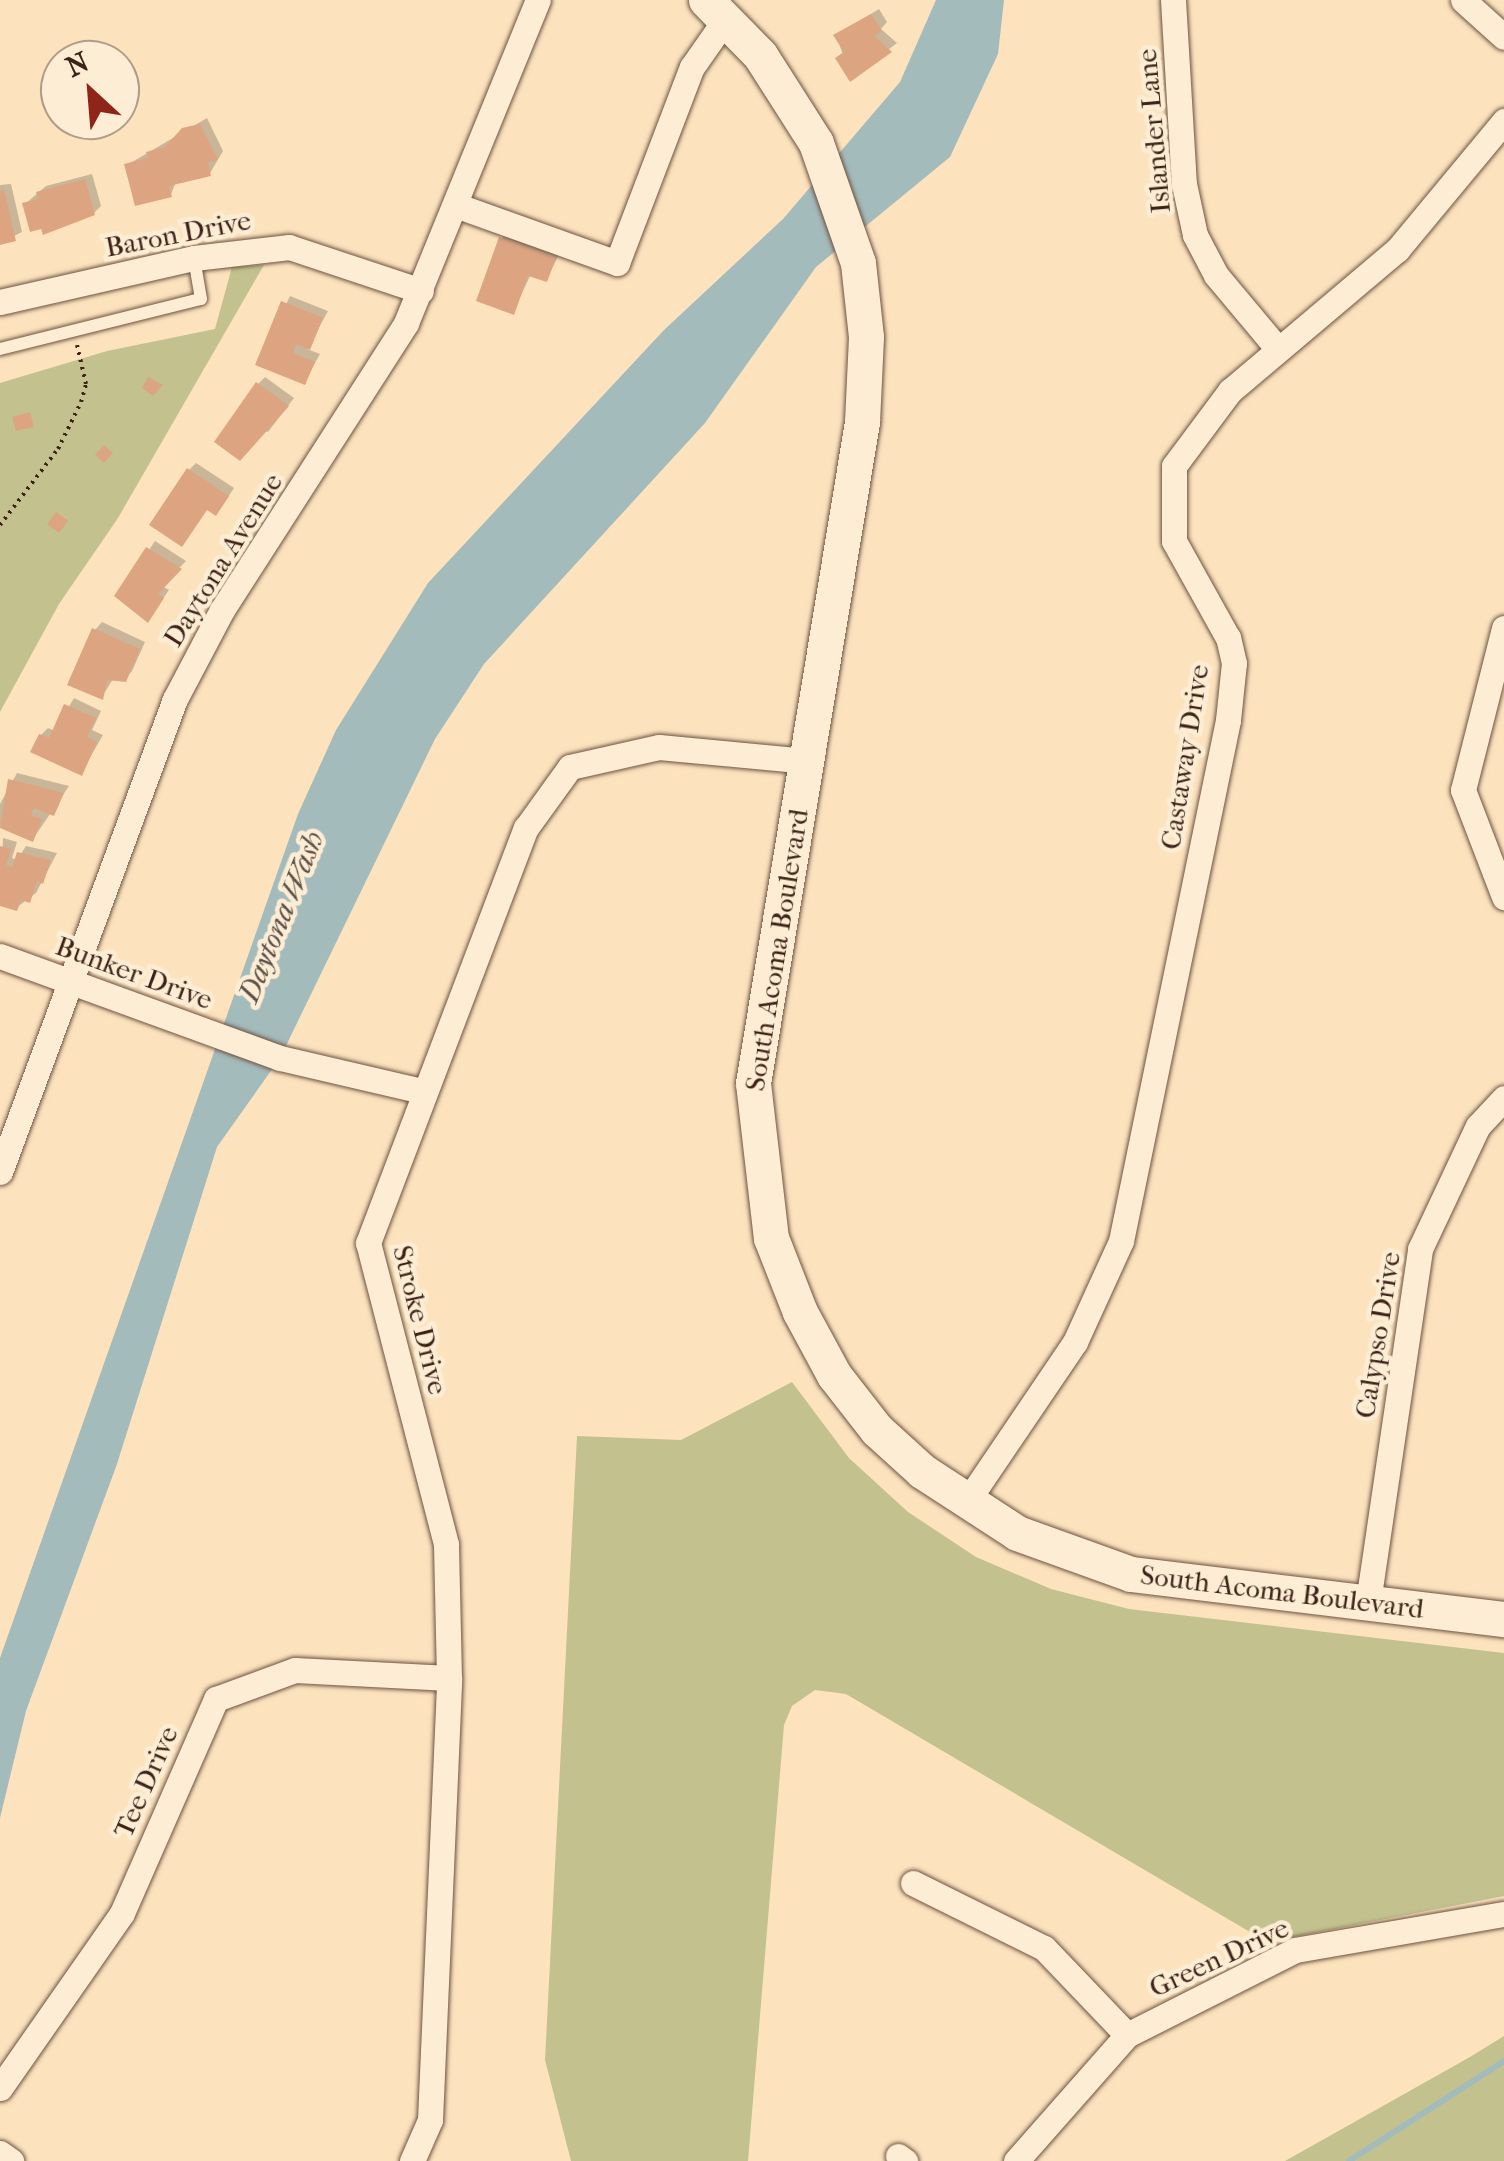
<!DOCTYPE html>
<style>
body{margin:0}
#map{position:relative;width:1504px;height:2161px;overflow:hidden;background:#fce3be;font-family:"IM FELL French Canon",serif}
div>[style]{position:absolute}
.green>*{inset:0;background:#c3c28e}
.water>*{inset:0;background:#a4bbbc}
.shadow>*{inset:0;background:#0003}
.stream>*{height:6px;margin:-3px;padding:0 3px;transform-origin:3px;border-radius:3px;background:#a4bbbc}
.building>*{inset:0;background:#dca481}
.path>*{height:4px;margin-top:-2px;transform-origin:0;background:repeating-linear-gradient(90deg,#3e2216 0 2.5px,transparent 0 7.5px)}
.roads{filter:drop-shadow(0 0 2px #6e5240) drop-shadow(0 0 2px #6e5240)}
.lane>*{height:12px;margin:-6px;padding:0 6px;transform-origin:6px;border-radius:6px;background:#fdedd5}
.street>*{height:25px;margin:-12.5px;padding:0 12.5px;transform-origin:12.5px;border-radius:12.5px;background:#fdedd5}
.secondary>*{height:35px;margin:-17.5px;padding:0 17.5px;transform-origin:17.5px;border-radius:17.5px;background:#fdedd5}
span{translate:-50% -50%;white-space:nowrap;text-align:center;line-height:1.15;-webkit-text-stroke:9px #fdedd5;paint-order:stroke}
.street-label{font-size:28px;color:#3e2216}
.water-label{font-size:30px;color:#5d5048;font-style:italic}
.north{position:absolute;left:40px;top:40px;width:100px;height:100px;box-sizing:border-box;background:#fdedd5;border:2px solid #b19c89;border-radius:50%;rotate:334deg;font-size:28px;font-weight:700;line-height:40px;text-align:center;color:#3e2216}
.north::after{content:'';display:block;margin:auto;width:35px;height:45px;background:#8f2418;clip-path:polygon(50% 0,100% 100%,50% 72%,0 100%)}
</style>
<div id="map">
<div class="green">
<i style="clip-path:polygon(264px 265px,118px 518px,59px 604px,0 712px,0 383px,107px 351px,215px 329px,232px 267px)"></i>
<i style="clip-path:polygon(792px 1382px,849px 1458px,908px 1512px,976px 1557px,1051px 1589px,1129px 1609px,1504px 1653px,1504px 1896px,1267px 1942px,846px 1694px,815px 1690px,792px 1706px,784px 1725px,748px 2161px,571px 2161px,545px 2060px,577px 1436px,681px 1440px)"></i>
<i style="clip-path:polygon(1504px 2036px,1504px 2161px,1285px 2161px,1470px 2057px)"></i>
</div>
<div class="water">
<i style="clip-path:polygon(936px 0,1004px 0,998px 54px,950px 157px,816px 267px,705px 423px,484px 664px,435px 739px,280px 1058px,217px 1147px,117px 1464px,26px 1711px,0 1818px,0 1658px,298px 814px,336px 730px,428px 583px,664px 330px,783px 219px,900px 82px)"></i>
</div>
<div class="shadow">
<i style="clip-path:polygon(879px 9px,887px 22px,881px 29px,897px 43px,851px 78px,836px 35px)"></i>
<i style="clip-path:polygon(207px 118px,223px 151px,210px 173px,176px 182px,171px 194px,127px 165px)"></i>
<i style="clip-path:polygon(92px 174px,101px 206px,94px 213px,25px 204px,46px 186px)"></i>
<i style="clip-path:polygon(11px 184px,22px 232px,0 243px,0 185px)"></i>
<i style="clip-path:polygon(508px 232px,561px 251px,546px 280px,531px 274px,513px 312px,501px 239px)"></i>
<i style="clip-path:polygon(290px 296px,328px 311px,307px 349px,320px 354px,304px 383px,258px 364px)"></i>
<i style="clip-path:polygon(265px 377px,294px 398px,268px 432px,262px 430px,258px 384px)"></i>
<i style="clip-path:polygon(196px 463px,234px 488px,222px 506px,189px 470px)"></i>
<i style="clip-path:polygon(155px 541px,186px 561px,162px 586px,169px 590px,148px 620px,118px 596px)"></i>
<i style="clip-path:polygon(102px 622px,145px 642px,132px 671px,125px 679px,116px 674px,102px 697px,95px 630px)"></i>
<i style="clip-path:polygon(74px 698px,101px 711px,92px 730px,103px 735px,81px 773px,41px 735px,48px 728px,55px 731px)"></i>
<i style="clip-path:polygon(17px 773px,69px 786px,33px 839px,0 826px,0 804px)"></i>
<i style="clip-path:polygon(3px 838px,17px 842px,12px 858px,17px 860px,26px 846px,57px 853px,36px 893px,16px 908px,0 900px)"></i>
</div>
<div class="stream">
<i style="left:1349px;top:2161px;width:184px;rotate:-32.8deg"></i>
</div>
<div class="building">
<i style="clip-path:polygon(871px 14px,882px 31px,874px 36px,892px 52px,850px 82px,835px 58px,844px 52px,833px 35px)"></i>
<i style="clip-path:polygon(200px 124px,218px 160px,208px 162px,211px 176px,169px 186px,172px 197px,135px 206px,124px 164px,148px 158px,146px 152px,165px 147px,182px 128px)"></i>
<i style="clip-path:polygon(85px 179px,95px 215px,43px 235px,41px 229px,30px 232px,22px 203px,38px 199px,36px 192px)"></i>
<i style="clip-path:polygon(4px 190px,16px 241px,0 245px,0 191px)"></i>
<i style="clip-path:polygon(499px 237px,556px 258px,547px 282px,528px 276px,514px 315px,476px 301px)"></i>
<i style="clip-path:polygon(281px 301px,323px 318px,310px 350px,296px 344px,293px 353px,315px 362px,305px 385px,255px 365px)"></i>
<i style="clip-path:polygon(148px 377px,163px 385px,153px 396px,142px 388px)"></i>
<i style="clip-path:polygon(256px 382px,289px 406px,240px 461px,214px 442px)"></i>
<i style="clip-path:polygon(30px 412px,34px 427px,16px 431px,12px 417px)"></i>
<i style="clip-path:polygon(104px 445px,113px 453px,104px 463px,95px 455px)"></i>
<i style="clip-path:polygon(187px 468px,229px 496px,216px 516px,207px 510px,182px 547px,149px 525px)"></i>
<i style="clip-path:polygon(56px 512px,68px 521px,59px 533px,47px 524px)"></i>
<i style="clip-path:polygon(146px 547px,182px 569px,158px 594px,164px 598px,148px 623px,114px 596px)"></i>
<i style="clip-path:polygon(92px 628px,140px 649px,126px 682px,107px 680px,103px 700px,67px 685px)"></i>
<i style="clip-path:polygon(64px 704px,96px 718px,87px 737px,97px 742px,82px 776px,30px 752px,39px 734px,49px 738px)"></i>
<i style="clip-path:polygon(8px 779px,64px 793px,54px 816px,34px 808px,31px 815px,42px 819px,33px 842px,0 828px)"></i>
<i style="clip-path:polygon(0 846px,11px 849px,6px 865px,12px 867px,17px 852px,51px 860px,43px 884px,37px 881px,30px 903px,21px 900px,17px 911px,0 906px)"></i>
</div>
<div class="path">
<i style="left:0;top:525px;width:96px;rotate:-52.7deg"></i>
<i style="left:58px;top:449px;width:52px;rotate:-63.9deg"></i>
<i style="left:81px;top:402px;width:19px;rotate:-74deg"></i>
<i style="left:86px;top:384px;width:40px;rotate:-103deg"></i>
</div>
<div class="roads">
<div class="lane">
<i style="left:0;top:349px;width:207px;rotate:-14deg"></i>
<i style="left:201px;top:299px;width:42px;rotate:-99.7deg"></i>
</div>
<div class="street">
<i style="left:1173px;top:0;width:184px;rotate:86.6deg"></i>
<i style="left:1184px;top:184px;width:52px;rotate:77.8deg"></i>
<i style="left:1195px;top:235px;width:45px;rotate:62.3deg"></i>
<i style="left:1216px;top:275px;width:95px;rotate:50.1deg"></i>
<i style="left:1463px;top:0;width:55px;rotate:42.1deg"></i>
<i style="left:458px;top:206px;width:169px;rotate:19.7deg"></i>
<i style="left:617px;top:263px;width:210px;rotate:-69.1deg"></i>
<i style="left:692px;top:67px;width:61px;rotate:-55deg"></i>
<i style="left:0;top:302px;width:199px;rotate:-12.8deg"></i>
<i style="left:194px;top:258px;width:96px;rotate:-6.6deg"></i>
<i style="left:289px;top:247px;width:139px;rotate:18.4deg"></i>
<i style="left:1504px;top:628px;width:167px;rotate:104.2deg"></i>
<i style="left:1463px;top:790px;width:115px;rotate:69deg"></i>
<i style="left:0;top:956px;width:298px;rotate:20deg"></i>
<i style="left:280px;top:1058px;width:146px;rotate:13.1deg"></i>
<i style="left:0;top:1172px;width:504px;rotate:-69.7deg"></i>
<i style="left:175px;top:699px;width:101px;rotate:-62.2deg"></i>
<i style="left:222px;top:610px;width:341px;rotate:-57.3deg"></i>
<i style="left:406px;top:323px;width:349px;rotate:-67.8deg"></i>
<i style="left:966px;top:1503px;width:194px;rotate:-55.9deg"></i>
<i style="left:1075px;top:1342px;width:111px;rotate:-65.5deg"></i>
<i style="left:1121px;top:1241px;width:532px;rotate:-78.39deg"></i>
<i style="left:1228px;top:720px;width:57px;rotate:-84deg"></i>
<i style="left:1234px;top:663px;width:26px;rotate:-103deg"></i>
<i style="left:1228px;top:638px;width:111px;rotate:-119.1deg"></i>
<i style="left:1174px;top:541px;width:75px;rotate:-90deg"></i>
<i style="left:1174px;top:466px;width:94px;rotate:-53.3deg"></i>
<i style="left:1230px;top:391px;width:219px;rotate:-40.2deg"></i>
<i style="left:1397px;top:250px;width:168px;rotate:-50.3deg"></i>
<i style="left:1368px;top:1602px;width:357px;rotate:-81.6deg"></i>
<i style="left:1420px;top:1249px;width:136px;rotate:-64.8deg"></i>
<i style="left:1478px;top:1126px;width:38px;rotate:-47deg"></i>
<i style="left:913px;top:1883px;width:146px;rotate:26.4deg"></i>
<i style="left:1044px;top:1948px;width:120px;rotate:46.3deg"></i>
<i style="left:0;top:2088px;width:213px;rotate:-55.1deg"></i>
<i style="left:122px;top:1913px;width:234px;rotate:-66.3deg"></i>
<i style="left:216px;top:1699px;width:84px;rotate:-20.2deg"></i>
<i style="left:295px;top:1670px;width:154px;rotate:3deg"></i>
<i style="left:0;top:2153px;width:14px;rotate:36deg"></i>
<i style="left:898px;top:2156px;width:9px;rotate:36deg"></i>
<i style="left:412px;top:2161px;width:45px;rotate:-66.3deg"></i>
<i style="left:430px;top:2120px;width:442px;rotate:-87.5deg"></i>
<i style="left:449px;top:1678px;width:134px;rotate:-91.3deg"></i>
<i style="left:446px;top:1544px;width:311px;rotate:-104.5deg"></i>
<i style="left:368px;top:1243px;width:444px;rotate:-69.2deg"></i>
<i style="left:526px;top:828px;width:75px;rotate:-54.2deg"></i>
<i style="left:570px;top:767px;width:91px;rotate:-12.7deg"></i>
<i style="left:659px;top:747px;width:148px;rotate:5.4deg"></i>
<i style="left:1016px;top:2161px;width:168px;rotate:-48.6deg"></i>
<i style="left:1127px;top:2035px;width:188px;rotate:-26.8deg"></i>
<i style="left:1295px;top:1950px;width:212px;rotate:-9.8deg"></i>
</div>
<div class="secondary">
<i style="left:706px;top:0;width:77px;rotate:45.5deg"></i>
<i style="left:760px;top:55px;width:104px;rotate:57.5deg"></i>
<i style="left:816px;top:143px;width:127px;rotate:70.7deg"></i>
<i style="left:858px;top:263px;width:74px;rotate:83.8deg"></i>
<i style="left:866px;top:337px;width:85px;rotate:92.7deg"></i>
<i style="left:862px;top:422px;width:670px;rotate:99.36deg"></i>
<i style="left:753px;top:1083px;width:156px;rotate:83.4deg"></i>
<i style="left:771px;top:1238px;width:79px;rotate:68.6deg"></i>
<i style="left:800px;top:1312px;width:72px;rotate:61.6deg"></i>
<i style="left:834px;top:1375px;width:70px;rotate:52deg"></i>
<i style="left:877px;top:1430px;width:61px;rotate:42.3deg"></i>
<i style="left:922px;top:1471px;width:113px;rotate:33.1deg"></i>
<i style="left:1017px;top:1533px;width:121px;rotate:19.8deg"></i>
<i style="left:1131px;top:1574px;width:376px;rotate:6.9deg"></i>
</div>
</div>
<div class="street-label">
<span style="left:1154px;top:131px;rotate:-95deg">Islander Lane</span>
<span style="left:178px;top:234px;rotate:-11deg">Baron Drive</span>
<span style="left:223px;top:560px;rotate:-58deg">Daytona Avenue</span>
<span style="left:1185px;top:757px;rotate:-81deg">Castaway Drive</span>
<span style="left:777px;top:950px;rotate:-81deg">South Acoma Boulevard</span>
<span style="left:134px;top:973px;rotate:20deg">Bunker Drive</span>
<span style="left:420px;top:1320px;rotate:76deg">Stroke Drive</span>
<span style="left:1378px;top:1335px;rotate:-81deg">Calypso Drive</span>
<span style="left:1282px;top:1592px;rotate:7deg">South Acoma Boulevard</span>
<span style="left:146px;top:1782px;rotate:-66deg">Tee Drive</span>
<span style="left:1219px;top:1958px;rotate:-25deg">Green Drive</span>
</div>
<div class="water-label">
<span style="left:282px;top:917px;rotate:-68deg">Daytona Wash</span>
</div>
<div class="north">N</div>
</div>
